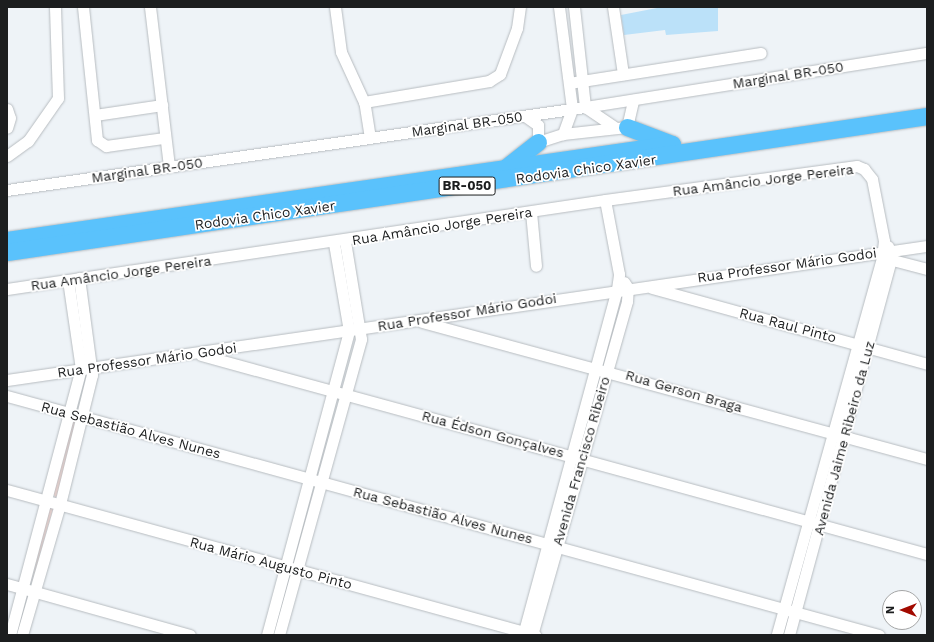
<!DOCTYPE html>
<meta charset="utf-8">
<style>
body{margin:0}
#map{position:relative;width:934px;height:642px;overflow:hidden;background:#eef3f7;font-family:"Work Sans",sans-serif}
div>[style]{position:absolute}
.green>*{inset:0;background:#fcd7d0}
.building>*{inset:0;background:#bbe1f9}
.roads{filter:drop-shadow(0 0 1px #b7bcc0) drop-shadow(0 0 1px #b7bcc0)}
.minor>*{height:11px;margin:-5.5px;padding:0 5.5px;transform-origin:5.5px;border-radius:5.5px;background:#fff}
.highway>*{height:17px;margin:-8.5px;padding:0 8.5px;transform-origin:8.5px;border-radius:8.5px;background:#5ac2fc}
span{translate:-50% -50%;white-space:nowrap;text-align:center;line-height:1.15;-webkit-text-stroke:3.5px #fff;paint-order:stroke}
.shield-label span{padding:1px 3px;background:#fff;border:1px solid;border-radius:3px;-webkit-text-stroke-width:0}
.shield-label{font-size:13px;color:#1c1e1f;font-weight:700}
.street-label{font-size:14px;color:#1c1e1f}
.frame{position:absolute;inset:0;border:8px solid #1c1e1f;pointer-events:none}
.north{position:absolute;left:882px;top:590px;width:40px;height:40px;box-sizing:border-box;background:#fff;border:1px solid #a4a5a5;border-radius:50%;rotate:270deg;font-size:11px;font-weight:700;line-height:16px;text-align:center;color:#1c1e1f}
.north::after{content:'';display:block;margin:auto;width:14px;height:18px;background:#a20a00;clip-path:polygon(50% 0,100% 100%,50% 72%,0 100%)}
</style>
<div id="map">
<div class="green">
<i style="clip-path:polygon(76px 419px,58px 496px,55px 497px,53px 493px,72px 421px)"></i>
<i style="clip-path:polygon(51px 507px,53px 509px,31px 585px,49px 508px)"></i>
</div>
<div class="building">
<i style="clip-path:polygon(662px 7px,718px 7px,718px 31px,666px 35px,665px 30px,624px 35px,621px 15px)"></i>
</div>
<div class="roads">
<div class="minor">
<i style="left:83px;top:7px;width:134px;rotate:84deg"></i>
<i style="left:97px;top:140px;width:11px;rotate:34deg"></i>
<i style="left:106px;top:146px;width:59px;rotate:-7.9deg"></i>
<i style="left:150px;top:7px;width:161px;rotate:83.2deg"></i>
<i style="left:335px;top:7px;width:45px;rotate:82.4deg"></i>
<i style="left:341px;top:52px;width:55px;rotate:65.3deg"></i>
<i style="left:559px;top:7px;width:103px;rotate:82.7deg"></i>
<i style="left:572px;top:109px;width:27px;rotate:110deg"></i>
<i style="left:574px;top:7px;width:101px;rotate:83.7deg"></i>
<i style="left:585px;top:107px;width:37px;rotate:34deg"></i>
<i style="left:613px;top:7px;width:68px;rotate:81.5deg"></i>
<i style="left:569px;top:83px;width:194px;rotate:-8.9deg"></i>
<i style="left:7px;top:109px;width:9px;rotate:72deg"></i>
<i style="left:10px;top:118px;width:10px;rotate:107deg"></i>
<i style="left:95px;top:115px;width:68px;rotate:-8.5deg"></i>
<i style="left:525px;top:116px;width:16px;rotate:35deg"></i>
<i style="left:538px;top:125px;width:17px;rotate:90deg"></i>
<i style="left:370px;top:138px;width:36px;rotate:-99deg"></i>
<i style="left:364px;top:102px;width:127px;rotate:-9.5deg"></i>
<i style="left:489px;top:81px;width:13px;rotate:-32deg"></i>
<i style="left:500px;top:74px;width:49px;rotate:-69.7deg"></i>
<i style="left:517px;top:28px;width:21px;rotate:-82deg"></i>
<i style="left:538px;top:142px;width:26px;rotate:-18deg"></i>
<i style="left:563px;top:134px;width:64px;rotate:-6.2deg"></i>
<i style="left:627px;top:127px;width:28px;rotate:-77deg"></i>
<i style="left:7px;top:156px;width:26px;rotate:-36deg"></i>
<i style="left:28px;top:141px;width:52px;rotate:-55.1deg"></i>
<i style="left:58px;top:98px;width:91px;rotate:-91.9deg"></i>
<i style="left:7px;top:190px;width:584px;rotate:-8.17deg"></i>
<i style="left:585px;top:107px;width:346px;rotate:-9deg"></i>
<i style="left:531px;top:212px;width:54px;rotate:84.7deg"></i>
<i style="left:885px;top:258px;width:43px;rotate:14.7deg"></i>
<i style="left:652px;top:288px;width:285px;rotate:15.4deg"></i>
<i style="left:7px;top:289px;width:605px;rotate:-8.47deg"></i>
<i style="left:605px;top:200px;width:254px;rotate:-7.7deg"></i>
<i style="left:857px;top:166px;width:8px;rotate:23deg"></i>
<i style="left:864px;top:169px;width:13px;rotate:51deg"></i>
<i style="left:872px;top:179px;width:63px;rotate:79deg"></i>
<i style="left:884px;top:241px;width:17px;rotate:97deg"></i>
<i style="left:882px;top:258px;width:391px;rotate:105.6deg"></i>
<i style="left:422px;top:322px;width:523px;rotate:15.18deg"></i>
<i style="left:201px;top:355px;width:753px;rotate:15.33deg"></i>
<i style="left:7px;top:380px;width:930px;rotate:-8.29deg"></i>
<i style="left:7px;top:396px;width:904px;rotate:15.33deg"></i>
<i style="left:7px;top:490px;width:548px;rotate:15.36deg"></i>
<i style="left:7px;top:584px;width:190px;rotate:15.6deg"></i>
<i style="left:10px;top:635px;width:275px;rotate:-75.1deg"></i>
<i style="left:81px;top:369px;width:90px;rotate:-98.3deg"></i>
<i style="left:22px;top:635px;width:136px;rotate:-73.8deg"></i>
<i style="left:60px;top:504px;width:133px;rotate:-76.1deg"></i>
<i style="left:92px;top:375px;width:98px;rotate:-97.6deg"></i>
<i style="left:267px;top:635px;width:315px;rotate:-74.9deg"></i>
<i style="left:349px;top:331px;width:89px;rotate:-99.7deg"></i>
<i style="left:279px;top:635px;width:307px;rotate:-74.5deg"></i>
<i style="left:361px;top:339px;width:99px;rotate:-99.3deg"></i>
<i style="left:523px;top:635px;width:359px;rotate:-74.8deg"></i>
<i style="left:617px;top:289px;width:15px;rotate:-82deg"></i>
<i style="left:619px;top:274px;width:75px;rotate:-100.7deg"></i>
<i style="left:532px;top:635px;width:347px;rotate:-74.1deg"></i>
<i style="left:627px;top:301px;width:13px;rotate:-86deg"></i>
<i style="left:628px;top:288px;width:7px;rotate:-124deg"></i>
<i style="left:789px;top:635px;width:390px;rotate:-74.8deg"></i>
<i style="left:891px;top:259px;width:13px;rotate:-103deg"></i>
</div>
<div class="highway">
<i style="left:627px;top:127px;width:48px;rotate:20.7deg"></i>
<i style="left:505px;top:168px;width:42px;rotate:-38.2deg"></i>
<i style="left:7px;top:240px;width:672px;rotate:-8.21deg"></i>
<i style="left:7px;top:252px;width:930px;rotate:-8.41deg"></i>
</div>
</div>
<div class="shield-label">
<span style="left:467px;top:186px">BR-050</span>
</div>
<div class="street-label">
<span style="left:788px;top:75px;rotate:-9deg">Marginal BR-050</span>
<span style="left:467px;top:124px;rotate:-8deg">Marginal BR-050</span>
<span style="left:586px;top:169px;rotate:-8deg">Rodovia Chico Xavier</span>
<span style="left:147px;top:170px;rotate:-8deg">Marginal BR-050</span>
<span style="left:763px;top:180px;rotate:-7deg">Rua Amâncio Jorge Pereira</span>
<span style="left:265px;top:215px;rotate:-8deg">Rodovia Chico Xavier</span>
<span style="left:442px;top:226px;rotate:-9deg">Rua Amâncio Jorge Pereira</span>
<span style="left:787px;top:265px;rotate:-8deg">Rua Professor Mário Godoi</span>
<span style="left:121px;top:273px;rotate:-8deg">Rua Amâncio Jorge Pereira</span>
<span style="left:467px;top:312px;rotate:-9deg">Rua Professor Mário Godoi</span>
<span style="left:788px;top:325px;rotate:15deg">Rua Raul Pinto</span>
<span style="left:147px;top:360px;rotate:-8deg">Rua Professor Mário Godoi</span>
<span style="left:684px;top:391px;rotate:16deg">Rua Gerson Braga</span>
<span style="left:131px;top:430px;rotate:15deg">Rua Sebastião Alves Nunes</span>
<span style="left:493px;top:434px;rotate:15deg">Rua Édson Gonçalves</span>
<span style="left:844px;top:438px;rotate:-75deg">Avenida Jaime Ribeiro da Luz</span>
<span style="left:581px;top:461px;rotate:-74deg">Avenida Francisco Ribeiro</span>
<span style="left:443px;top:515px;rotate:15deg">Rua Sebastião Alves Nunes</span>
<span style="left:271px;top:563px;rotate:15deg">Rua Mário Augusto Pinto</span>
</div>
<div class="frame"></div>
<div class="north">N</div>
</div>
